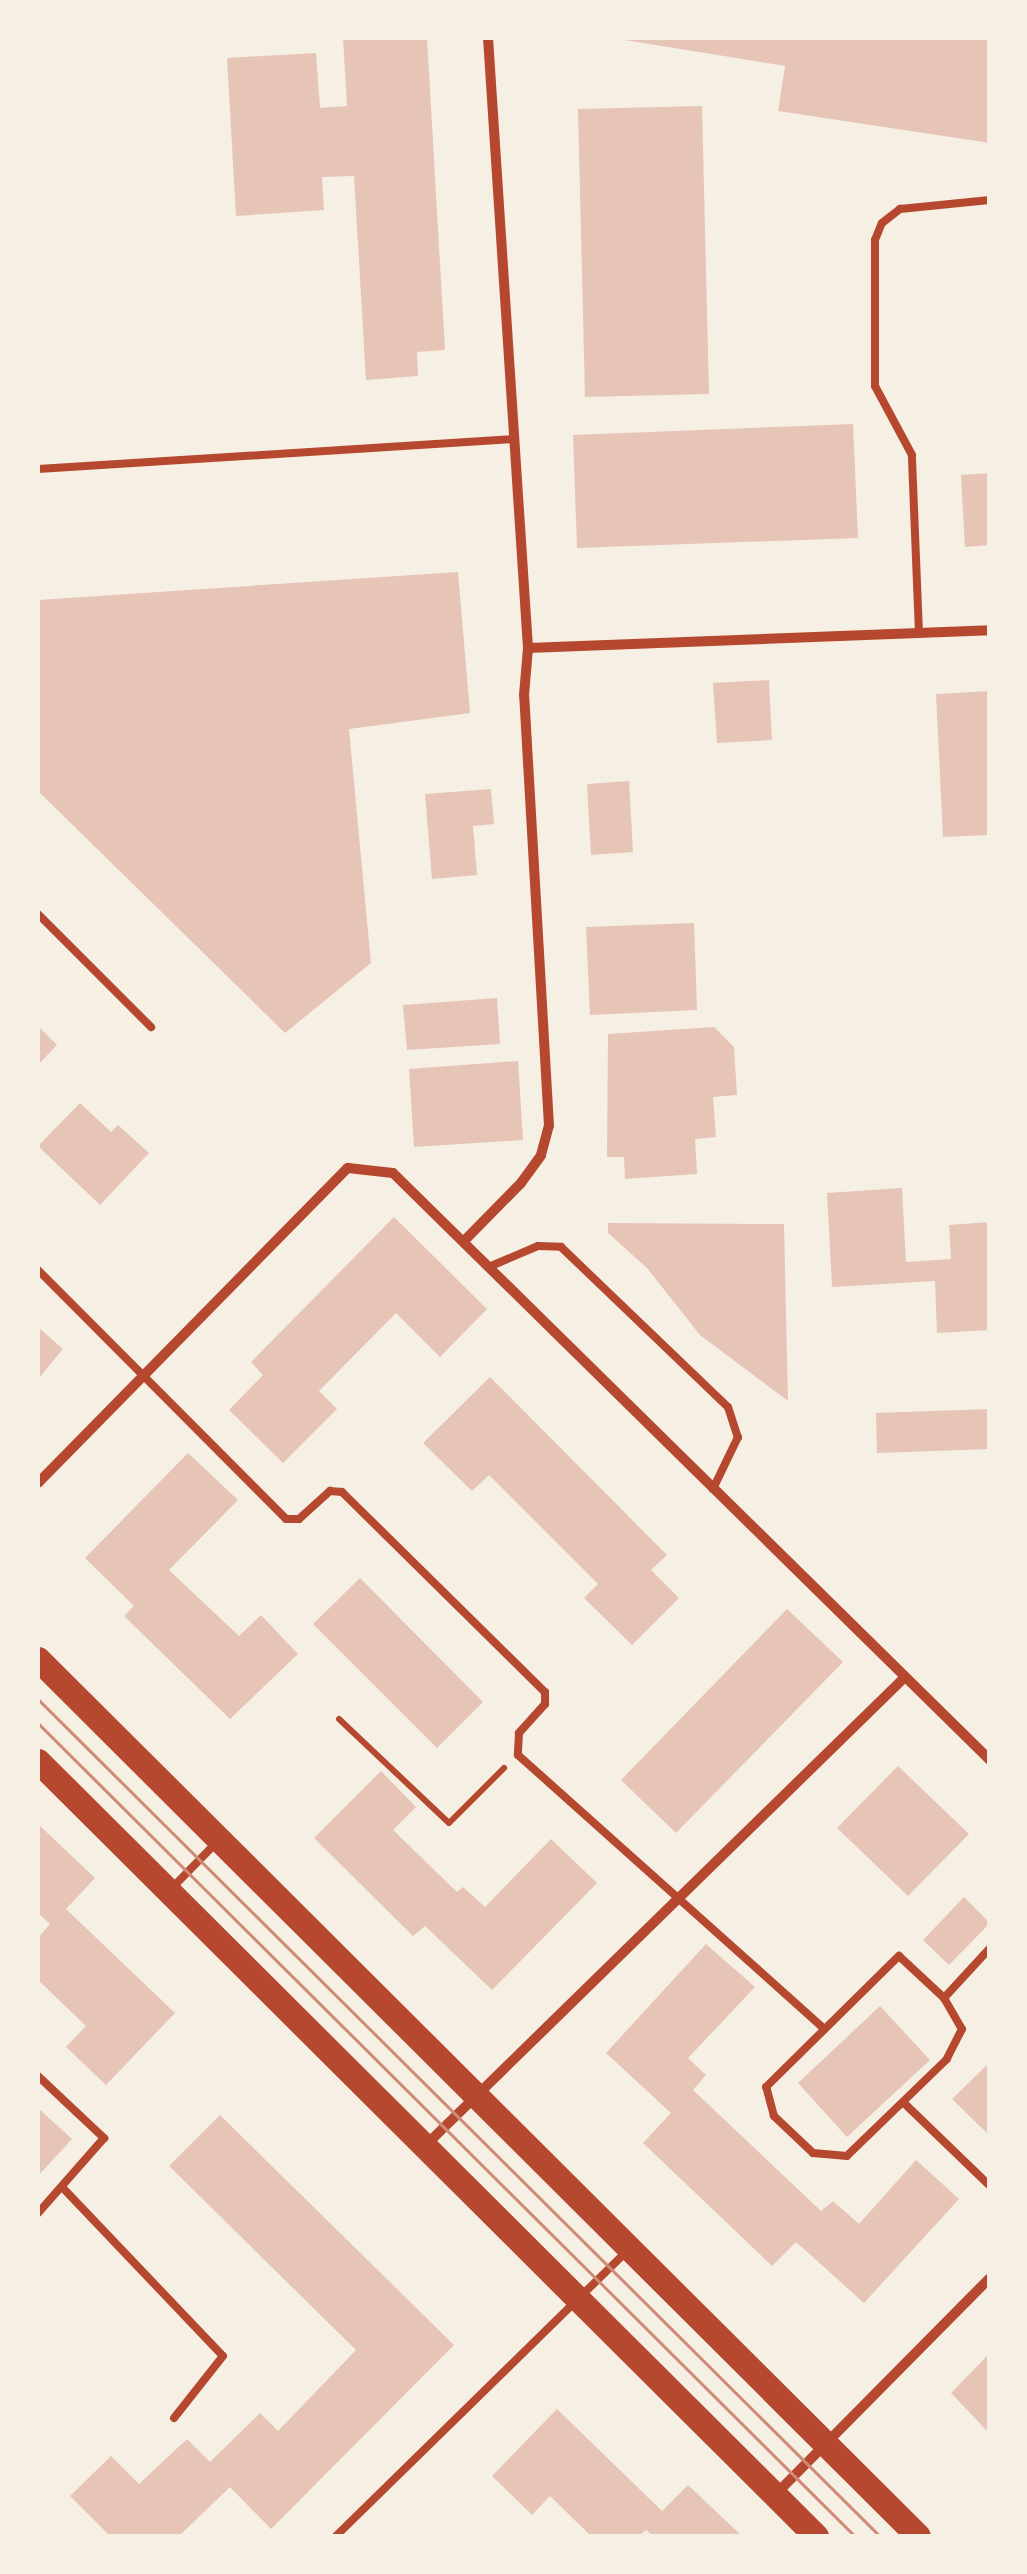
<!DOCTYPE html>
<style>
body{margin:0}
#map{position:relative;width:1027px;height:2574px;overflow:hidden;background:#f6efe4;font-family:Rubik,sans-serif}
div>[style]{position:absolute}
.building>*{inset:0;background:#e6c5b7}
.path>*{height:6px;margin:-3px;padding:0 3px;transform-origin:3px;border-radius:3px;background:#b5482f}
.service>*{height:8px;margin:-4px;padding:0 4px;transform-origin:4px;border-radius:4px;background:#b5482f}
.minor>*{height:10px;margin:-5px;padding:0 5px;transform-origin:5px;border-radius:5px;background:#b5482f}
.primary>*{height:25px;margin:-12.5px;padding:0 12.5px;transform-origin:12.5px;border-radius:12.5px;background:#b5482f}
.tram>*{height:2.5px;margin:-1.25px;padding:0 1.25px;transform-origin:1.25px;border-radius:1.25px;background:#cf8b77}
span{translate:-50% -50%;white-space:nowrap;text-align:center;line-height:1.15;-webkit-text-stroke:10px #f6efe4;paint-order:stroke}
.frame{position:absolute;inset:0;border:40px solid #f6efe4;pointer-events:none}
</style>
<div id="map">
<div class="building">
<i style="clip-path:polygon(343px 38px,427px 38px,445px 350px,417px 352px,418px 376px,366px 380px,354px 176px,322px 177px,324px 210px,236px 216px,227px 58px,316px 53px,320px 108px,347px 106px)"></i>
<i style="clip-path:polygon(612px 38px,990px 38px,990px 143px,778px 111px,785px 66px)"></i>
<i style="clip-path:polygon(702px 106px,709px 394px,585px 397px,578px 109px)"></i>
<i style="clip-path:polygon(853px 424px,858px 538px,577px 548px,573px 435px)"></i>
<i style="clip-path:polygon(990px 473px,990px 545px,965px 547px,961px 475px)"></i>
<i style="clip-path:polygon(458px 572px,470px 713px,349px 729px,371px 963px,285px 1033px,38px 791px,38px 600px)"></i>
<i style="clip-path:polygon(769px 680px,772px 740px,717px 743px,713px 683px)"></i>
<i style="clip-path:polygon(990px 691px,990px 835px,943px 837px,936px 694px)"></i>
<i style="clip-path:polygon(629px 781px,633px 852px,591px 855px,587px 784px)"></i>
<i style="clip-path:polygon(491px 789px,494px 824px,473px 826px,477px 875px,432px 879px,425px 794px)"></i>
<i style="clip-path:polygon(694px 923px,697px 1010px,590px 1015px,586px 927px)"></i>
<i style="clip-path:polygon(497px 998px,500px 1044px,407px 1050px,403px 1005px)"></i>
<i style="clip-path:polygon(38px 1026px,57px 1045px,38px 1065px)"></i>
<i style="clip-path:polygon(714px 1027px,734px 1047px,737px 1095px,713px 1097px,716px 1137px,695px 1139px,697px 1174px,625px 1179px,624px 1157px,607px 1157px,608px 1034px)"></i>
<i style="clip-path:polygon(518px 1061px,523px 1140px,414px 1147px,409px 1069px)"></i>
<i style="clip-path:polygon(80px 1103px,111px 1132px,118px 1125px,149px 1153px,100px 1205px,38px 1146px)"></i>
<i style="clip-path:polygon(902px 1188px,906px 1262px,951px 1259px,949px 1225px,990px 1222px,990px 1330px,937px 1333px,935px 1281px,832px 1287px,827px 1193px)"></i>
<i style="clip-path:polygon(394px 1217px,487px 1309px,440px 1357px,396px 1313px,319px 1391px,337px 1409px,283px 1463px,229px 1410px,263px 1375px,251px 1362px)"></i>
<i style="clip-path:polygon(608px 1223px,784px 1224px,788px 1401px,700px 1335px,647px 1268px,608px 1233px)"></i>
<i style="clip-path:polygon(38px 1327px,63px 1349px,38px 1379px)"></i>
<i style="clip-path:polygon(490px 1377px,667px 1555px,651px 1570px,679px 1598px,632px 1645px,584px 1598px,598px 1584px,489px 1475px,472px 1491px,423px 1443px)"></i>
<i style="clip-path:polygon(990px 1409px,990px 1449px,877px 1453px,876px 1413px)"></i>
<i style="clip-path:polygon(188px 1453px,238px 1500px,169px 1570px,239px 1636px,261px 1615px,298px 1654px,230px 1719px,124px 1616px,134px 1606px,85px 1558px)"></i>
<i style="clip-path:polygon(360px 1578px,483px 1702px,437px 1748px,313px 1624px)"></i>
<i style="clip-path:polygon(787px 1609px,843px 1662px,676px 1833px,621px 1780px)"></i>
<i style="clip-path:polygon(898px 1766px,969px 1834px,908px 1896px,837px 1828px)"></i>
<i style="clip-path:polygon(381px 1771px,416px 1807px,393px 1830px,457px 1892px,463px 1887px,485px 1907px,551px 1839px,597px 1883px,492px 1990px,425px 1926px,413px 1936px,314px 1838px)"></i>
<i style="clip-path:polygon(38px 1824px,95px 1878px,66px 1909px,175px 2013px,106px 2085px,66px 2047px,86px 2026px,38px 1980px,38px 1938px,50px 1924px,38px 1913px)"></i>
<i style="clip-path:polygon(964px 1897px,990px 1923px,949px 1965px,923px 1940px)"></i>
<i style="clip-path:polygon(706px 1944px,755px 1987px,688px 2058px,706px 2075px,693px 2090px,821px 2211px,833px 2201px,859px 2224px,916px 2160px,959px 2199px,864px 2303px,796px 2242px,772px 2266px,643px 2143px,671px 2113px,606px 2053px)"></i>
<i style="clip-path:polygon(880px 2006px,930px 2060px,847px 2137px,798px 2083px)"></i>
<i style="clip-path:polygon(990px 2062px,990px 2136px,952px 2099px)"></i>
<i style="clip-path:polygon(38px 2108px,72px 2139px,38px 2176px)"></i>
<i style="clip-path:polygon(220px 2115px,454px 2345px,271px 2529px,230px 2487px,179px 2536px,110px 2536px,70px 2496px,111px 2456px,139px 2484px,187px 2439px,210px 2462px,260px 2413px,278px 2431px,356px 2350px,169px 2166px)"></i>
<i style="clip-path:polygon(990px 2353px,990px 2434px,951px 2393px)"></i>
<i style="clip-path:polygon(557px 2409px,662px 2511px,688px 2485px,742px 2536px,653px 2536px,646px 2530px,639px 2536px,591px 2536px,550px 2496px,532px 2515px,492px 2476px)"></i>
</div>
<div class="path">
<i style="left:339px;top:1719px;width:151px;rotate:43.4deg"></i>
<i style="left:449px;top:1823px;width:78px;rotate:-45deg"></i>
</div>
<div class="service">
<i style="left:38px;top:469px;width:478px;rotate:-3.6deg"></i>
<i style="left:919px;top:633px;width:178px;rotate:-92.3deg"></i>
<i style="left:912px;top:455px;width:78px;rotate:-118.2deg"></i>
<i style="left:875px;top:386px;width:146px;rotate:-90deg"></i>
<i style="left:875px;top:240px;width:18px;rotate:-68deg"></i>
<i style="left:882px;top:223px;width:23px;rotate:-38deg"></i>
<i style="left:900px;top:209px;width:90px;rotate:-5.7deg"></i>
<i style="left:38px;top:914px;width:160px;rotate:45deg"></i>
<i style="left:491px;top:1266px;width:51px;rotate:-23.1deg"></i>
<i style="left:538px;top:1246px;width:23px;rotate:2deg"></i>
<i style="left:561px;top:1247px;width:231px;rotate:43.8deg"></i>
<i style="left:728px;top:1407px;width:32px;rotate:72deg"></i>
<i style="left:738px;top:1437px;width:58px;rotate:115.7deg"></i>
<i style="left:38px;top:1270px;width:351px;rotate:45.1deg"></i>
<i style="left:286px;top:1519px;width:13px"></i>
<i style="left:299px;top:1519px;width:42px;rotate:-42.1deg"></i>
<i style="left:330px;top:1491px;width:12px;rotate:5deg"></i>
<i style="left:342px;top:1492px;width:285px;rotate:44.6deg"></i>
<i style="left:545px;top:1692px;width:12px;rotate:90deg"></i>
<i style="left:545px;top:1704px;width:39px;rotate:132deg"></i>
<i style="left:519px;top:1733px;width:22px;rotate:93deg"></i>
<i style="left:518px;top:1755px;width:411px;rotate:41.8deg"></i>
<i style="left:173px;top:1887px;width:62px;rotate:-45.7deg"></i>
<i style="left:944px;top:1998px;width:36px;rotate:60deg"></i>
<i style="left:962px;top:2029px;width:34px;rotate:117deg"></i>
<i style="left:947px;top:2059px;width:139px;rotate:135.9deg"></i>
<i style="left:847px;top:2156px;width:34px;rotate:-175deg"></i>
<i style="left:813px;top:2153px;width:54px;rotate:-136.5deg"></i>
<i style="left:774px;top:2116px;width:30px;rotate:-105deg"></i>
<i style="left:766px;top:2087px;width:187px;rotate:-44.6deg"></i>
<i style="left:899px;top:1956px;width:62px;rotate:43deg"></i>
<i style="left:944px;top:1998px;width:68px;rotate:-47.4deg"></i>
<i style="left:38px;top:2076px;width:91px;rotate:43.2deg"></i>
<i style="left:104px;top:2138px;width:100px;rotate:131.3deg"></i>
<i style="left:905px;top:2104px;width:118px;rotate:44deg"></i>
<i style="left:62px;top:2187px;width:233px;rotate:46.4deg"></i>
<i style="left:223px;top:2356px;width:79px;rotate:128.3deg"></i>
<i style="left:336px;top:2536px;width:404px;rotate:-44.4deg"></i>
</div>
<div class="minor">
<i style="left:528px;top:648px;width:462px;rotate:-2.2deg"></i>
<i style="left:465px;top:1240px;width:80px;rotate:-45.5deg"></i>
<i style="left:521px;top:1183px;width:34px;rotate:-54deg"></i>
<i style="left:541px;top:1155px;width:30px;rotate:-75deg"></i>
<i style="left:549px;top:1126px;width:432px;rotate:-93.3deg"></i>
<i style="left:524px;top:695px;width:47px;rotate:-85.1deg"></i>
<i style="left:528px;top:648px;width:611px;rotate:-93.75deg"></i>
<i style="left:38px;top:1483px;width:442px;rotate:-45.5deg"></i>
<i style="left:348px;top:1168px;width:45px;rotate:6.3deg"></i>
<i style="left:393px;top:1173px;width:837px;rotate:44.52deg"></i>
<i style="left:427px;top:2144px;width:664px;rotate:-44.33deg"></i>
<i style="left:776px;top:2494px;width:304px;rotate:-45.3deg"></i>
</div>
<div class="primary">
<i style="left:38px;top:1659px;width:1242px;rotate:44.9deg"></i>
<i style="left:38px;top:1761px;width:1098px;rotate:44.89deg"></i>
</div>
<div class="tram">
<i style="left:38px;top:1699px;width:1187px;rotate:44.83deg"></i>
<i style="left:38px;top:1723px;width:1153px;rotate:44.86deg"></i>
</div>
<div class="frame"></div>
</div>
